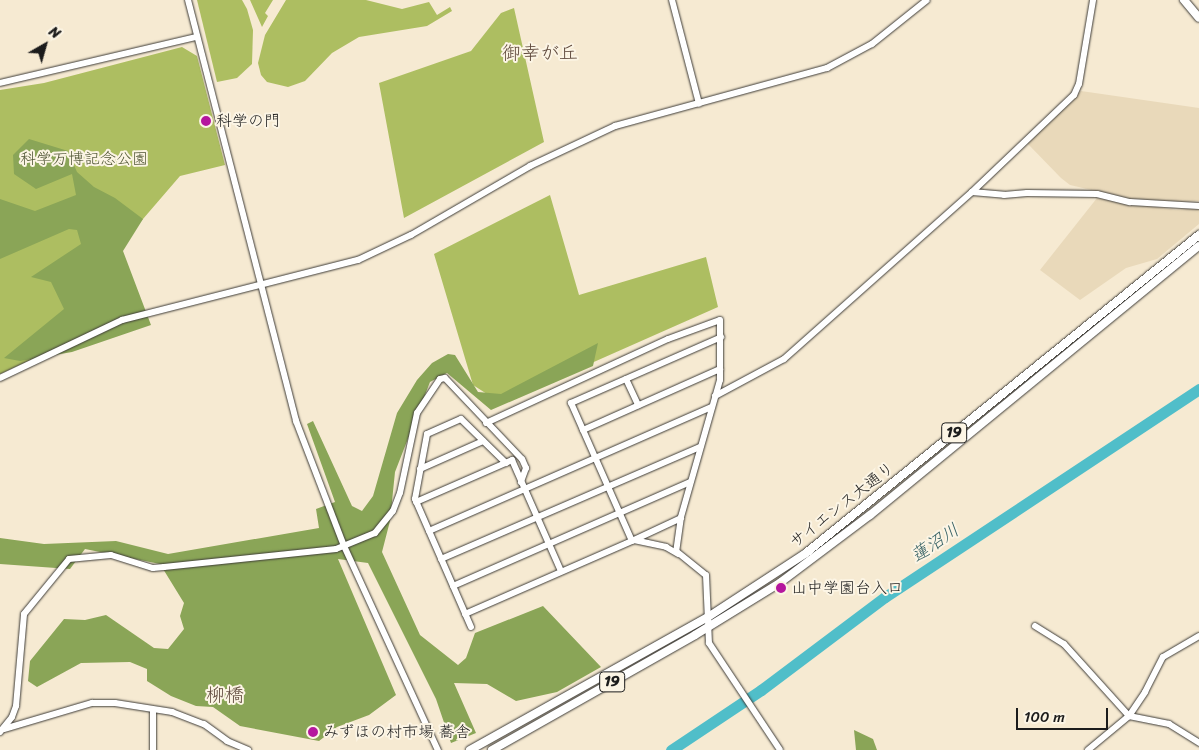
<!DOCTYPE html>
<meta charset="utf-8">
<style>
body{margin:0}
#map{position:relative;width:1199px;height:750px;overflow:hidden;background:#f6ead2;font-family:Sriracha,"Klee One",sans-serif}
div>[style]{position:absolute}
.built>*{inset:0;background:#e9d9ba}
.green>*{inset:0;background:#adbe61}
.forest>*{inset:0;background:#8aa557}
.river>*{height:11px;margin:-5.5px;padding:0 5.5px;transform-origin:5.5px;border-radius:5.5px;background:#50bec9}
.roads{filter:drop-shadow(0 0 1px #3d3b37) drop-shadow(0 0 1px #3d3b37)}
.minor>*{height:6px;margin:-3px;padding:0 3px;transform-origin:3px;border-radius:3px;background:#fff}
.major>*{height:8px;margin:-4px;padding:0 4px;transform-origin:4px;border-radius:4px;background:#fff}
.dots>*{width:14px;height:14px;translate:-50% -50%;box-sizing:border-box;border:2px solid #fcf5e5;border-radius:50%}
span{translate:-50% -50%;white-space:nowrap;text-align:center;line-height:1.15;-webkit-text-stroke:4px #fcf5e5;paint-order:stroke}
.shield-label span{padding:1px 4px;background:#fcf5e5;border:1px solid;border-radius:4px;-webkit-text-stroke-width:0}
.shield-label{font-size:15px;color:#1c1c1c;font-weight:700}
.poi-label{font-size:16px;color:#1c1c1c}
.left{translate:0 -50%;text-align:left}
.park-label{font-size:16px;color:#4f5534}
.street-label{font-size:16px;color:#1c1c1c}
.water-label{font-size:18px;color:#315d61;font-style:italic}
.quarter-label{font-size:19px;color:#5e483b}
.north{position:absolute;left:20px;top:20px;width:50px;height:50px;-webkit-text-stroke:4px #fcf5e5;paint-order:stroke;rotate:38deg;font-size:14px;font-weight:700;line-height:20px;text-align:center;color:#1c1c1c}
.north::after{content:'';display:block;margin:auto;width:18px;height:22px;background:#1c1c1c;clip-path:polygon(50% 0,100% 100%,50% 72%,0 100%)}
.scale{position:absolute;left:1016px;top:708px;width:92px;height:22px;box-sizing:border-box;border:2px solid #1c1c1c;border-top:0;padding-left:6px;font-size:15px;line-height:18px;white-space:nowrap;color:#1c1c1c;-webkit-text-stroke:4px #fcf5e5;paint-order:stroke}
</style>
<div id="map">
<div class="built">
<i style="clip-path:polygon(1081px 91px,1199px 108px,1199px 201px,1165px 202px,1130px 199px,1070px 185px,1061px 178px,1027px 143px)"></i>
<i style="clip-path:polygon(1097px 198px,1176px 210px,1199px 208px,1199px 224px,1157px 259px,1126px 268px,1080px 300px,1040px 270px)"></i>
</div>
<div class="green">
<i style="clip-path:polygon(197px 0,242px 0,247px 9px,253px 30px,252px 64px,237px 78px,217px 82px)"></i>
<i style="clip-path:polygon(250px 0,273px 0,265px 13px,268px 16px,262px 27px)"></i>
<i style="clip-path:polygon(286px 0,366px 0,402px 9px,429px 2px,437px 15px,450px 7px,452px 11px,427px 26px,359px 37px,332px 53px,305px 81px,288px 87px,267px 82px,261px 75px,258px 63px,265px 35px)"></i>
<i style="clip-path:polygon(514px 8px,544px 142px,404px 218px,379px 83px,471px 51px,501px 13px)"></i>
<i style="clip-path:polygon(182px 47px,197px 56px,225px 165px,180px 176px,118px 248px,135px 312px,0 374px,0 90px,44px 83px)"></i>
<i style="clip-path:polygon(550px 195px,579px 295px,706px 257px,718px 307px,501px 403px,473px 385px,434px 254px)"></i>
</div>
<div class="forest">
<i style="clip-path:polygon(29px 139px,68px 151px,77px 172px,94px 187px,115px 198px,143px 219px,123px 251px,151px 325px,72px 352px,20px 361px,4px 358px,64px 309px,51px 282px,31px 277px,81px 244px,77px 230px,69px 229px,0 259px,0 199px,35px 211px,76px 195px,72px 174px,36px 189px,14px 174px,13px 155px)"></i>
<i style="clip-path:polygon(598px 343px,593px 366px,491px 410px,447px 373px,430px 382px,395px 472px,390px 521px,382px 552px,420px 635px,458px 665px,466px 658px,475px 633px,543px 606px,601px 667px,557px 692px,516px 701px,487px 684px,454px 683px,476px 733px,451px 743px,436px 699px,368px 563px,338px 559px,396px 695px,369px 715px,337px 727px,319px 741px,240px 726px,213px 707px,196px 706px,171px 696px,147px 681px,147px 669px,130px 662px,81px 663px,37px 687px,28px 681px,30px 661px,64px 619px,85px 620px,106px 615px,154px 648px,168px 649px,184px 629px,180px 616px,184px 603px,160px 564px,85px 549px,70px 569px,0 564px,0 538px,44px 544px,116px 541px,168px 554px,319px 528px,316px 509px,335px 502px,307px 424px,313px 421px,352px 506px,362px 511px,373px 496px,397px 413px,417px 380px,432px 363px,448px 354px,455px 355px,478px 392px,501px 394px)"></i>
<i style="clip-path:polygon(854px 730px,873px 739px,877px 750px,856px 750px)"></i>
</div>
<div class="river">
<i style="left:671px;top:750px;width:108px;rotate:-33.7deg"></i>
<i style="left:761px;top:690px;width:155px;rotate:-36.9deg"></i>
<i style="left:885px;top:597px;width:377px;rotate:-33.5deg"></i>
</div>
<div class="roads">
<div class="minor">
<i style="left:188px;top:0;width:435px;rotate:75.6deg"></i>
<i style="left:296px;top:421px;width:134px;rotate:69deg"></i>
<i style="left:344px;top:546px;width:225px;rotate:65.3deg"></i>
<i style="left:672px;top:0;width:107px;rotate:75.4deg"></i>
<i style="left:0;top:83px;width:201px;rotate:-13.2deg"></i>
<i style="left:972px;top:192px;width:32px;rotate:5deg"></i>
<i style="left:1004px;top:195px;width:23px;rotate:-5deg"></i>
<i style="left:1027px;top:193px;width:70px;rotate:0.8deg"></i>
<i style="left:1097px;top:194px;width:34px;rotate:14deg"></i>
<i style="left:1130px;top:202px;width:69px;rotate:3.3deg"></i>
<i style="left:0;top:378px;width:135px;rotate:-25.4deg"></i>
<i style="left:122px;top:320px;width:244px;rotate:-14.3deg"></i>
<i style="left:358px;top:260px;width:59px;rotate:-25.3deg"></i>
<i style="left:411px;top:235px;width:138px;rotate:-30.1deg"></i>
<i style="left:530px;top:166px;width:94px;rotate:-25.2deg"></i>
<i style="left:615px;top:126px;width:220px;rotate:-15.3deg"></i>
<i style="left:827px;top:68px;width:51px;rotate:-28.1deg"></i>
<i style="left:872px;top:44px;width:70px;rotate:-38.7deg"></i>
<i style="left:626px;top:379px;width:29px;rotate:65deg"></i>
<i style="left:715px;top:396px;width:78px;rotate:-28.2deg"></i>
<i style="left:784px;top:359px;width:251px;rotate:-41.6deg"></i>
<i style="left:972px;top:192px;width:141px;rotate:-43.6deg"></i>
<i style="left:1074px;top:95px;width:12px;rotate:-66deg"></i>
<i style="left:1079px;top:84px;width:85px;rotate:-80.5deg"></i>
<i style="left:486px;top:423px;width:200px;rotate:-24.8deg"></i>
<i style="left:668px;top:339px;width:55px;rotate:-20.1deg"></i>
<i style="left:720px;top:320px;width:60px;rotate:90deg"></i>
<i style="left:720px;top:380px;width:142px;rotate:105.9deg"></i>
<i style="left:681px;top:517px;width:34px;rotate:98deg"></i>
<i style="left:676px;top:551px;width:38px;rotate:39deg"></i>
<i style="left:706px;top:575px;width:68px;rotate:87.5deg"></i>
<i style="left:709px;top:643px;width:128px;rotate:56.4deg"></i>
<i style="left:583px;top:430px;width:150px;rotate:-24deg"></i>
<i style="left:420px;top:469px;width:69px;rotate:-24deg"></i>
<i style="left:416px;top:502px;width:105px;rotate:-23.6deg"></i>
<i style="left:512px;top:460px;width:121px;rotate:66.2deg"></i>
<i style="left:429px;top:531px;width:309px;rotate:-23.7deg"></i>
<i style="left:634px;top:540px;width:52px;rotate:-25.1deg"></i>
<i style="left:632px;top:541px;width:151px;rotate:-113.8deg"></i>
<i style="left:571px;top:403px;width:164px;rotate:-23.7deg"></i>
<i style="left:441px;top:559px;width:282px;rotate:-23.4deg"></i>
<i style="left:453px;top:586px;width:259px;rotate:-23.7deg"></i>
<i style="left:465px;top:614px;width:184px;rotate:-23.6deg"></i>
<i style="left:634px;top:540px;width:33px;rotate:12deg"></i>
<i style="left:666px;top:547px;width:14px;rotate:30deg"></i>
<i style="left:1035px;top:626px;width:34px;rotate:32deg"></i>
<i style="left:1064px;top:644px;width:97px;rotate:47.9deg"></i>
<i style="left:1129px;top:716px;width:41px;rotate:11.3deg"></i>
<i style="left:1169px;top:724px;width:36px;rotate:32deg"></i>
<i style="left:471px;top:627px;width:140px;rotate:-113.6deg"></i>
<i style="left:415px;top:499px;width:66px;rotate:-79.5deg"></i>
<i style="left:427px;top:434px;width:37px;rotate:-24deg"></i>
<i style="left:461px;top:419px;width:63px;rotate:44.4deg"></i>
<i style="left:153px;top:710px;width:40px;rotate:90deg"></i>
<i style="left:4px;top:729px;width:92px;rotate:-16.5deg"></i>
<i style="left:92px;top:703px;width:23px"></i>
<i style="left:115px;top:703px;width:58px;rotate:9deg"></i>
<i style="left:172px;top:712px;width:34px;rotate:21deg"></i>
<i style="left:204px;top:724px;width:29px;rotate:36deg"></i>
<i style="left:227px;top:741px;width:23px;rotate:23deg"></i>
<i style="left:0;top:732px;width:19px;rotate:-51deg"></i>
<i style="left:12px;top:717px;width:12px;rotate:-70deg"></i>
<i style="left:16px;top:706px;width:92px;rotate:-85deg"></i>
<i style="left:24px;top:614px;width:71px;rotate:-50.7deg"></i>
<i style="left:69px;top:559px;width:42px;rotate:-5.4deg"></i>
<i style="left:111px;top:555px;width:44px;rotate:17.2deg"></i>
<i style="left:153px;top:568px;width:11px;rotate:-5deg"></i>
<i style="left:164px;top:567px;width:173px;rotate:-6deg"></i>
<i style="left:336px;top:549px;width:42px;rotate:-22.3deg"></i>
<i style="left:375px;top:533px;width:28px;rotate:-51deg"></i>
<i style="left:393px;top:511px;width:19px;rotate:-69deg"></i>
<i style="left:400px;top:493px;width:82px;rotate:-78deg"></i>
<i style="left:417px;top:413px;width:41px;rotate:-55.9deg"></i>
<i style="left:440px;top:379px;width:5px;rotate:-11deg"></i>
<i style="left:445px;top:378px;width:112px;rotate:46.5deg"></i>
<i style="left:522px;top:459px;width:10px;rotate:66deg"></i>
<i style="left:526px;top:468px;width:15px;rotate:110deg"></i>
<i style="left:1088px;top:750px;width:53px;rotate:-39.7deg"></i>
<i style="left:1129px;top:716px;width:29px;rotate:-56deg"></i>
<i style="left:1145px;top:692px;width:39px;rotate:-63deg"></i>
<i style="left:1163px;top:657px;width:42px;rotate:-30.3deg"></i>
</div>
<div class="major">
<i style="left:1184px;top:0;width:23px;rotate:50deg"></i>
<i style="left:470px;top:750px;width:273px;rotate:-29.2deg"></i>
<i style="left:708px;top:617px;width:117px;rotate:-33.1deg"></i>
<i style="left:806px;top:553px;width:506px;rotate:-38.98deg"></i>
<i style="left:492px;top:750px;width:233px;rotate:-29.5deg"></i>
<i style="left:695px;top:635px;width:101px;rotate:-31.6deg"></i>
<i style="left:781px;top:582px;width:111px;rotate:-37deg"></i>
<i style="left:870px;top:515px;width:425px;rotate:-39.3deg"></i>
</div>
</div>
<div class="dots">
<i style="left:206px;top:121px;background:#b5179e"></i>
<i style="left:781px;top:588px;background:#b5179e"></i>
<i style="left:313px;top:732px;background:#b5179e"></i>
</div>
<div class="shield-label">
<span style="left:954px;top:433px">19</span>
<span style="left:612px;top:682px">19</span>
</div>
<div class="poi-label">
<span class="left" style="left:216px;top:121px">科学の門</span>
<span class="left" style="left:791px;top:588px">山中学園台入口</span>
<span class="left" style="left:323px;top:732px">みずほの村市場 蕎舎</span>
</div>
<div class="park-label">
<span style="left:84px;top:159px">科学万博記念公園</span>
</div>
<div class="street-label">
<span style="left:842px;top:505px;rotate:-38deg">サイエンス大通り</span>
</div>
<div class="water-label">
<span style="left:935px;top:543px;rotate:-34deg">蓮沼川</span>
</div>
<div class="quarter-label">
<span style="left:540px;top:53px">御幸が丘</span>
<span style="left:225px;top:695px">柳橋</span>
</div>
<div class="north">N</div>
<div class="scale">100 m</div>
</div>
